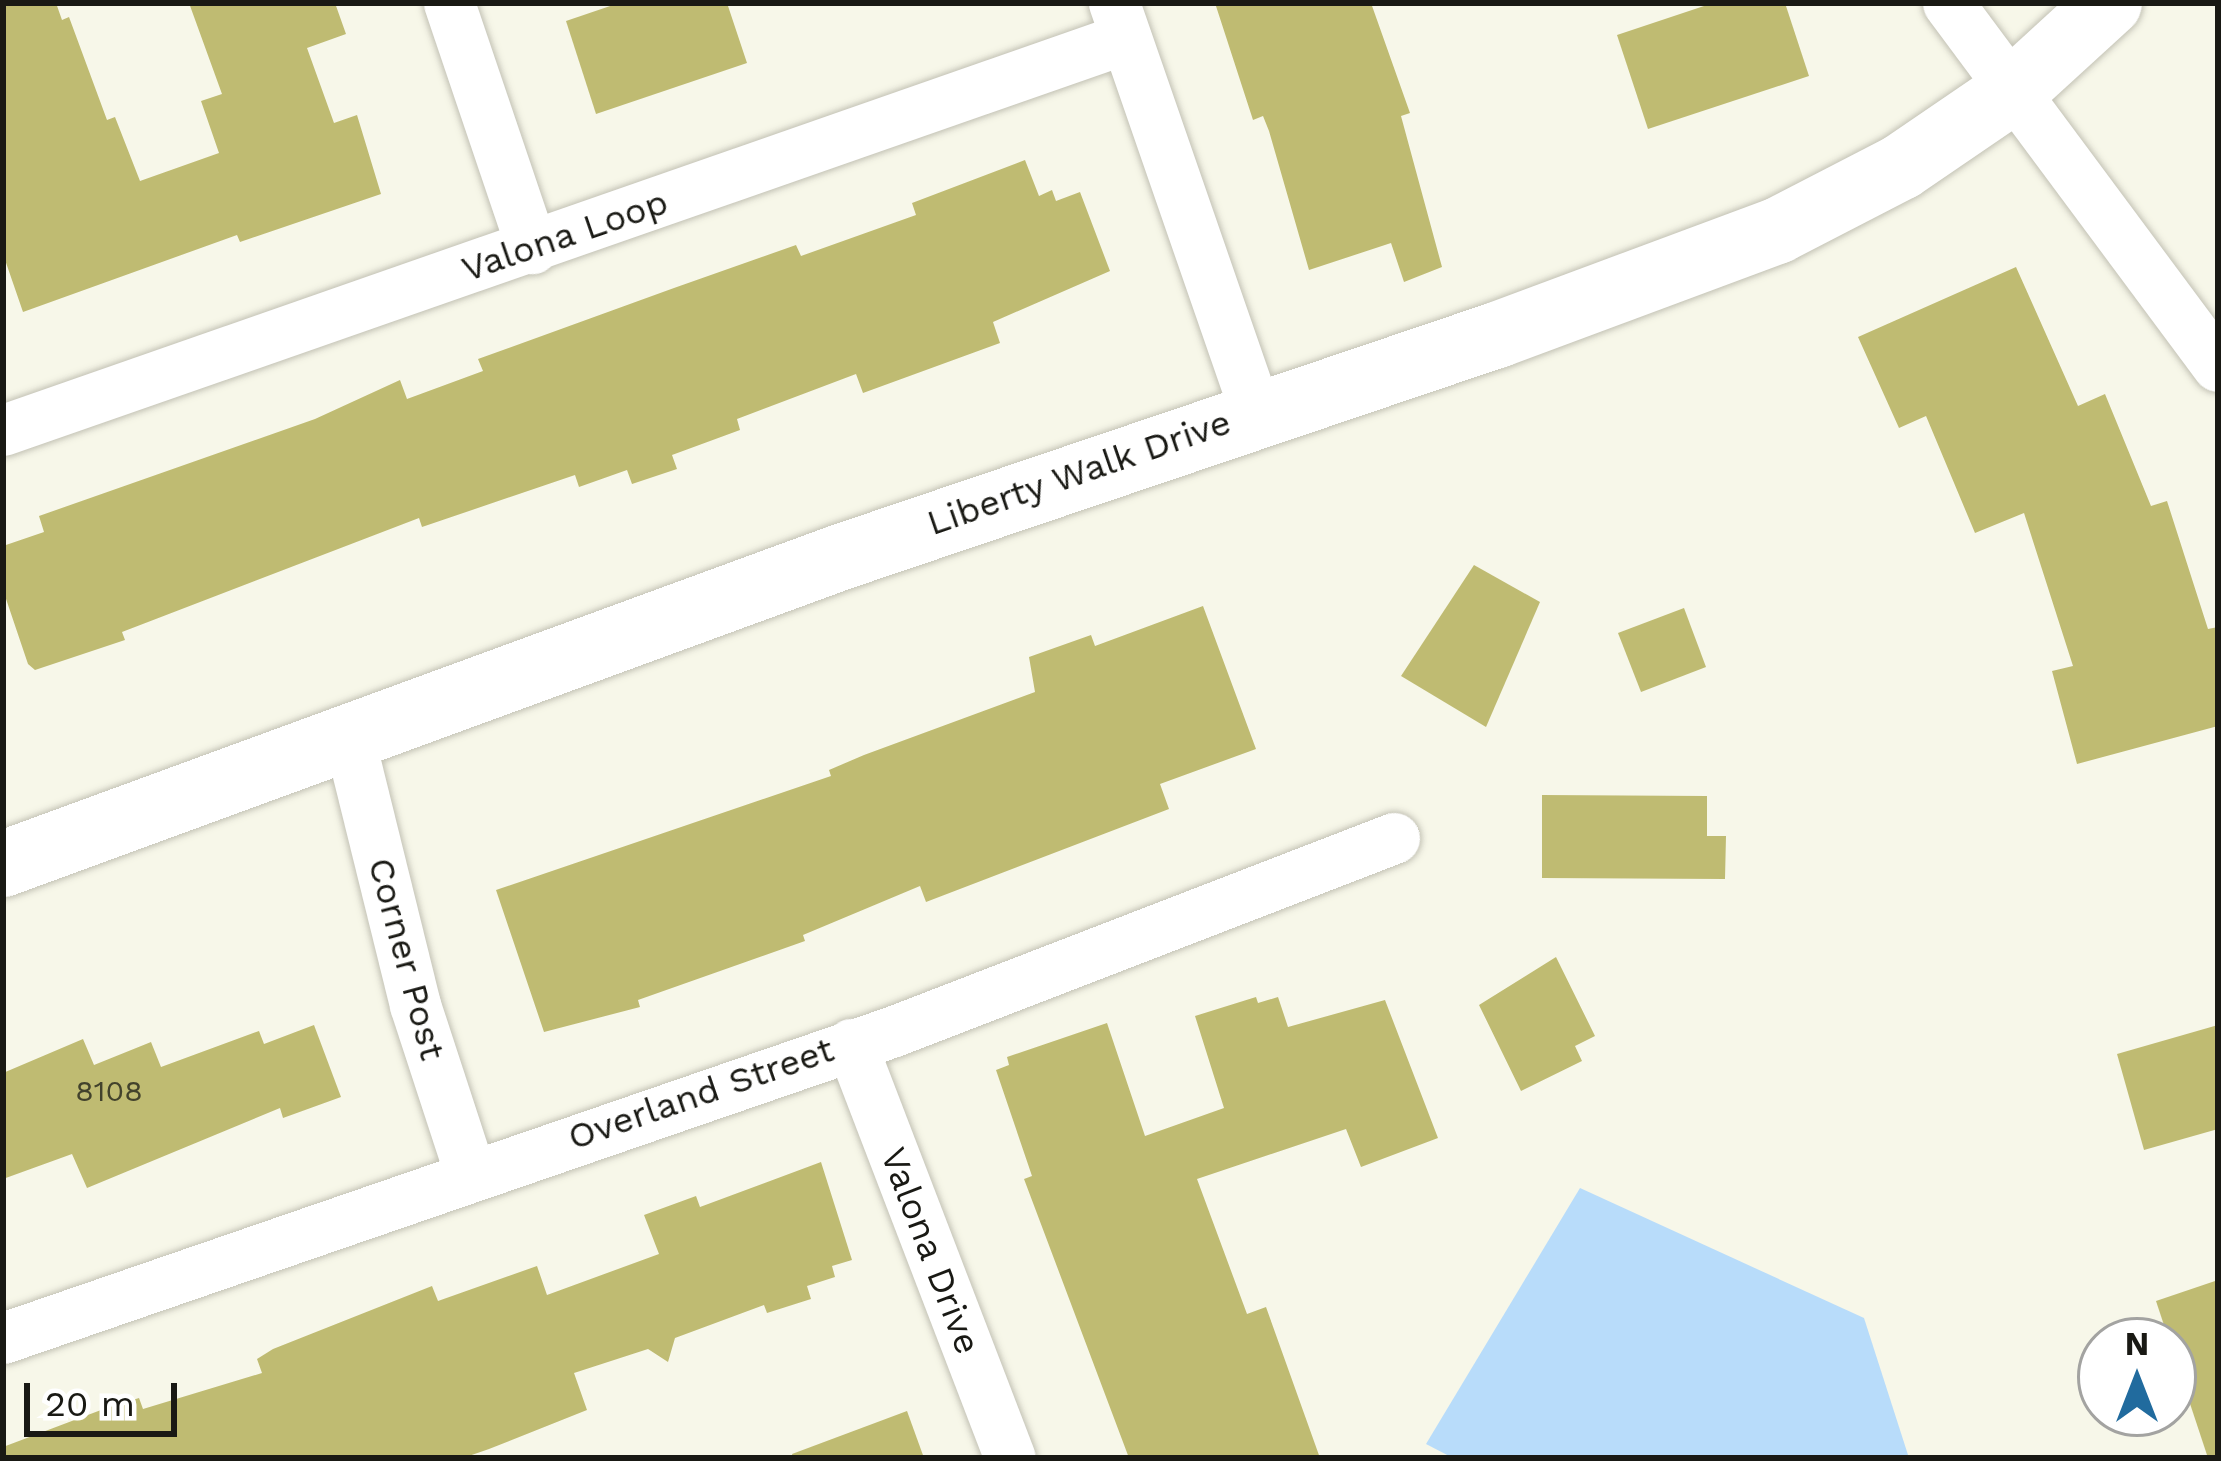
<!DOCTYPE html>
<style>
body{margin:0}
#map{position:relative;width:2221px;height:1461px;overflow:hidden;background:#f7f7e9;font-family:"Work Sans",sans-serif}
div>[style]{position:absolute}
.water>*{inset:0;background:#b8dcfa}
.building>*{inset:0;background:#bfbb72}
.roads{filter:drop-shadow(0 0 3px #c3c2b5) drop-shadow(0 0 3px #c3c2b5)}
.street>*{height:51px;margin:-25.5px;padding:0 25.5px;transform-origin:25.5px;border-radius:25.5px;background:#fff}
.secondary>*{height:66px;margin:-33px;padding:0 33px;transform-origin:33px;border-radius:33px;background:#fff}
span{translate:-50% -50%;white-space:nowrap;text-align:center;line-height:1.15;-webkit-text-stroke:9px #fff;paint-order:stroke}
.number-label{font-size:30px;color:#42422c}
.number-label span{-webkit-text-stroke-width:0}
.street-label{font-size:36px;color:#191914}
.frame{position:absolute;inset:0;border:6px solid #191914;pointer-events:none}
.north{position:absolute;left:2077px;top:1317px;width:120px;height:120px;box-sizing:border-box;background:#fff;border:3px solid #a3a3a1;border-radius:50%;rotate:0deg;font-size:33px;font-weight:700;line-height:48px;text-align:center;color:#191914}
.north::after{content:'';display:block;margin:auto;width:42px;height:54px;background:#216b9e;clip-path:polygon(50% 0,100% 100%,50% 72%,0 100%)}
.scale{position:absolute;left:24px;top:1383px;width:153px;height:54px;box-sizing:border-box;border:6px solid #191914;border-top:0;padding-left:15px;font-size:36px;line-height:42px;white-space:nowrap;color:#191914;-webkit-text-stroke:9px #fff;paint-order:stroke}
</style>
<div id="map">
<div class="water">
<i style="clip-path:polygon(1580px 1188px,1864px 1318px,1909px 1458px,1453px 1458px,1426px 1444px)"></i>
</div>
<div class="building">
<i style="clip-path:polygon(3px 3px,56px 3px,62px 20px,69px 17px,107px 120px,115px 117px,140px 181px,219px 153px,201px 101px,222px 94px,189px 3px,335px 3px,346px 34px,307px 48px,334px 123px,357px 115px,381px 194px,240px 242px,237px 235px,23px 312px,3px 254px)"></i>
<i style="clip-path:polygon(619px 3px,727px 3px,747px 63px,596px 114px,566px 21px)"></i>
<i style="clip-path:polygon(1215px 3px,1371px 3px,1410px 113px,1401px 116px,1442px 267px,1404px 282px,1391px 243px,1309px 270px,1269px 131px,1263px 116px,1253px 120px)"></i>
<i style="clip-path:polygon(1713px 3px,1785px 3px,1809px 76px,1648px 129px,1617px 35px)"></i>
<i style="clip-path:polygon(1025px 160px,1039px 196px,1052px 190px,1056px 201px,1080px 192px,1110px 271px,993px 322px,1000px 343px,863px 393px,856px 374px,737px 419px,740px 430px,672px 455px,677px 469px,632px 484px,627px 470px,579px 487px,575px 475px,422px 527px,419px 518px,122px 632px,125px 640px,35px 670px,28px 664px,3px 590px,3px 546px,44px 532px,39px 516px,315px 419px,400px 380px,407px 399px,483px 371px,478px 359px,674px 288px,796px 245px,801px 256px,916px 215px,912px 203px)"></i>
<i style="clip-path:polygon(2016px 267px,2078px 406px,2105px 394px,2151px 506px,2167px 501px,2208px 629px,2218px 627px,2218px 726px,2077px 764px,2052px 671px,2073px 666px,2024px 513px,1975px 533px,1926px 416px,1899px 428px,1858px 337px)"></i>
<i style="clip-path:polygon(1474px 565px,1540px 602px,1486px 727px,1401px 676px)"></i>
<i style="clip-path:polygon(1203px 606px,1256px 749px,1160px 784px,1169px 809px,926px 902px,920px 886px,803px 935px,805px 941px,638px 1000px,640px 1007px,544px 1032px,496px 890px,831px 776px,829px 770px,864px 755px,1035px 692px,1029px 657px,1091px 635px,1095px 646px)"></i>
<i style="clip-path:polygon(1684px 608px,1706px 667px,1641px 692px,1618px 633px)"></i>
<i style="clip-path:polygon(1542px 795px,1707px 796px,1707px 836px,1726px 836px,1725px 879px,1542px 878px)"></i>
<i style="clip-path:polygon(1556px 957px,1595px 1036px,1575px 1046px,1582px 1061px,1521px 1091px,1479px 1005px)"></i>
<i style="clip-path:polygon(1256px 997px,1258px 1003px,1278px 997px,1288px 1027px,1385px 1000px,1438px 1138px,1361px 1167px,1346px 1129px,1197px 1179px,1247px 1314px,1266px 1307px,1320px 1458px,1129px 1458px,1024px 1179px,1032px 1176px,996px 1070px,1009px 1065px,1007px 1057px,1107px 1023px,1145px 1136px,1224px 1108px,1195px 1016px)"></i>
<i style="clip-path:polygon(314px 1025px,341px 1097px,283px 1118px,280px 1108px,87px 1188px,72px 1154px,3px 1179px,3px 1073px,83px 1039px,94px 1065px,151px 1042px,161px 1067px,259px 1031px,264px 1044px)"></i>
<i style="clip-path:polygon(2218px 1025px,2218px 1129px,2144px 1150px,2117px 1054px)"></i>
<i style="clip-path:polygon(821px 1162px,852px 1260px,832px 1266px,835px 1277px,807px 1286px,811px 1299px,767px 1313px,764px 1305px,675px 1338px,668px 1362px,648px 1349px,574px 1373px,587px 1410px,489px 1449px,463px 1458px,3px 1458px,3px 1447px,101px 1410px,139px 1398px,143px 1409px,262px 1373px,257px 1359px,273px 1349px,432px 1286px,438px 1301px,537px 1266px,547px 1295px,659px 1254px,644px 1215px,696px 1196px,700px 1207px)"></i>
<i style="clip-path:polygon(2218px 1280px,2218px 1458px,2208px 1458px,2156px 1301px)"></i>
<i style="clip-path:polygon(907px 1411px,924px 1458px,793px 1458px,792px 1454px)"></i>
</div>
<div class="roads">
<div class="street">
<i style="left:449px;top:3px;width:259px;rotate:71.3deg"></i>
<i style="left:1114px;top:3px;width:432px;rotate:70.9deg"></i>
<i style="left:1948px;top:3px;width:452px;rotate:53.4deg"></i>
<i style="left:3px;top:430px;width:1189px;rotate:-19.24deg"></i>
<i style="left:350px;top:742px;width:271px;rotate:76.1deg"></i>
<i style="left:415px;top:1005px;width:177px;rotate:71.9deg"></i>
<i style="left:851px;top:1044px;width:443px;rotate:69deg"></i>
<i style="left:3px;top:1338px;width:942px;rotate:-19.01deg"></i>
<i style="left:894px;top:1031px;width:536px;rotate:-21.11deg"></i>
</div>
<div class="secondary">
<i style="left:3px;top:864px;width:892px;rotate:-20.12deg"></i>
<i style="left:841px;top:557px;width:693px;rotate:-18.7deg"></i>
<i style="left:1497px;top:335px;width:299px;rotate:-20.4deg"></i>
<i style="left:1777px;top:231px;width:140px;rotate:-27.3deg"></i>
<i style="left:1901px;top:167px;width:137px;rotate:-34.3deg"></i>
<i style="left:2014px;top:90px;width:129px;rotate:-42.5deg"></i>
</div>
</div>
<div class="number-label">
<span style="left:109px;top:1091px">8108</span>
</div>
<div class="street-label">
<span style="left:565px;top:236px;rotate:-19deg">Valona Loop</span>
<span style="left:1079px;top:473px;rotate:-19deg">Liberty Walk Drive</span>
<span style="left:406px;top:959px;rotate:75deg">Corner Post</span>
<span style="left:701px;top:1094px;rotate:-19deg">Overland Street</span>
<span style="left:930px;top:1251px;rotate:69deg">Valona Drive</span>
</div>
<div class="frame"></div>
<div class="north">N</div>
<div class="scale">20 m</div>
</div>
